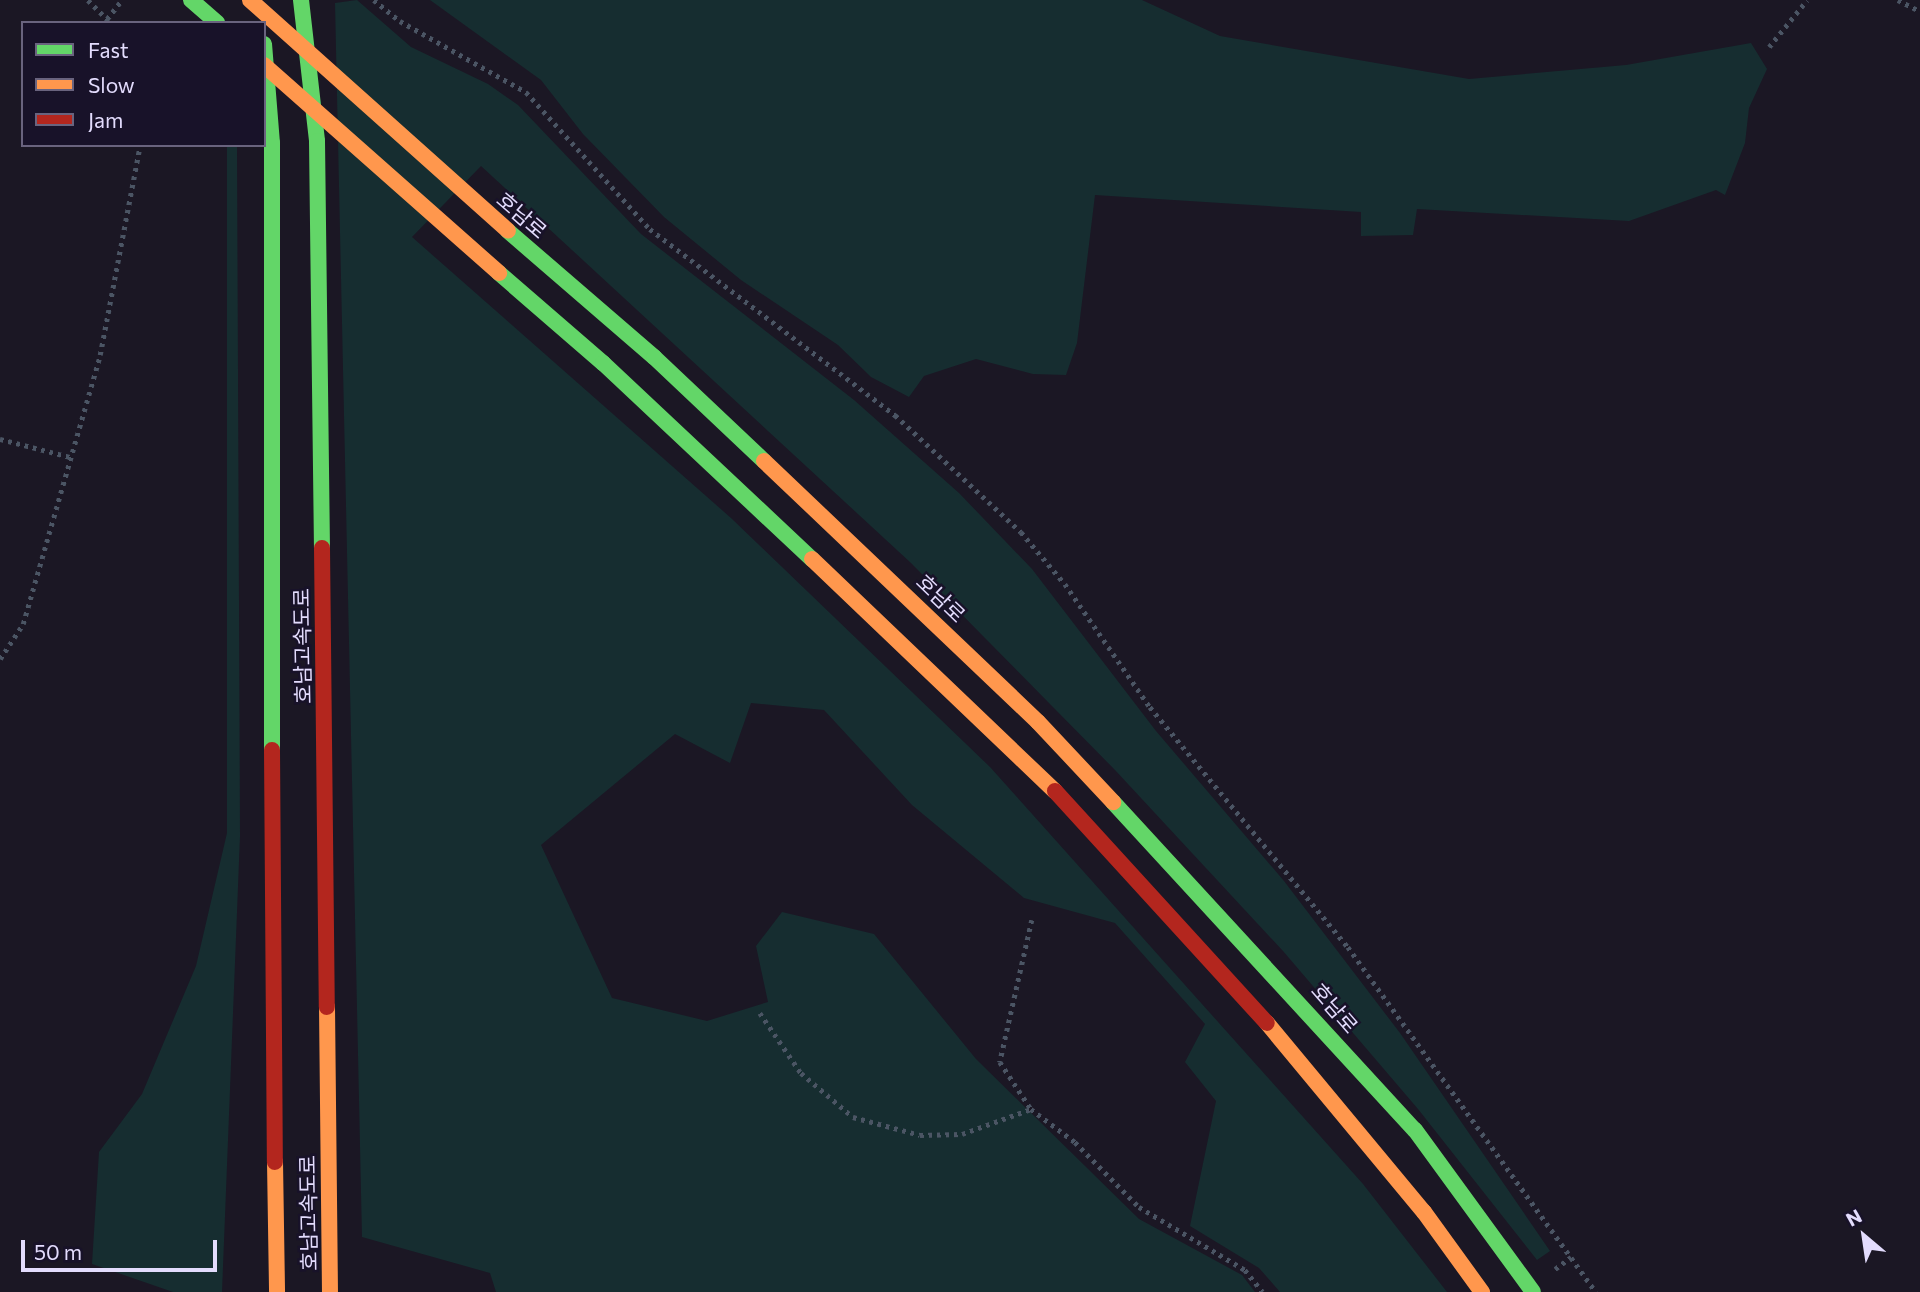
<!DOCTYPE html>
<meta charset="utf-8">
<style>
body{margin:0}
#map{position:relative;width:1920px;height:1292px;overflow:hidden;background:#1b1724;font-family:Commissioner,"Noto Sans KR",sans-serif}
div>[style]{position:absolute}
.green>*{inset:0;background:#162d30}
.path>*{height:4.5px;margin-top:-2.25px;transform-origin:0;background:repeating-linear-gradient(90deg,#4b5564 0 3.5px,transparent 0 8.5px)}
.fast>*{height:16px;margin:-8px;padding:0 8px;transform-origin:8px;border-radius:8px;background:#63d668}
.slow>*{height:16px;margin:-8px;padding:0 8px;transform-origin:8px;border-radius:8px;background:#ff974d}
.jam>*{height:16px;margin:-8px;padding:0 8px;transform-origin:8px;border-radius:8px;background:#b3261e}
.fast-bridge>*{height:16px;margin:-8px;padding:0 8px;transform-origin:8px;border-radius:8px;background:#63d668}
.slow-bridge>*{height:16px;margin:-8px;padding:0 8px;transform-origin:8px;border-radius:8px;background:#ff974d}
span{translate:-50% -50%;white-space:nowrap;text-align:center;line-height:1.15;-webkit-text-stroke:5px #181229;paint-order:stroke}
.street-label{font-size:21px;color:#e3dcfd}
.legend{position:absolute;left:21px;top:21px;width:245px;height:126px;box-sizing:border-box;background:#181229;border:2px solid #69637e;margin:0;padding:9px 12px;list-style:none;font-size:21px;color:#e3dcfd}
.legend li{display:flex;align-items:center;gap:14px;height:35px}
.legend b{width:35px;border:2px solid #69637e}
.north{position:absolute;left:1829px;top:1201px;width:70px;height:70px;-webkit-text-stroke:5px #181229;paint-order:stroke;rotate:331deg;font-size:19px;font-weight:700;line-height:28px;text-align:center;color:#e3dcfd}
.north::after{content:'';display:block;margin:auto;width:24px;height:32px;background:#e3dcfd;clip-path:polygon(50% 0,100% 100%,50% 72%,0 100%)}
.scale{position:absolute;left:21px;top:1240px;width:196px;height:32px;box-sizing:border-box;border:4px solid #e3dcfd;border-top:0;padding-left:9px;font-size:21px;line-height:24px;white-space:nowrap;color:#e3dcfd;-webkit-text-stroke:5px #181229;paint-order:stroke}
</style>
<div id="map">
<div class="green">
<i style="clip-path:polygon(357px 0,411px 47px,488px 84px,518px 105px,641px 234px,854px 400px,959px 493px,1032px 569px,1156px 731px,1284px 881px,1400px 1033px,1550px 1251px,1537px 1260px,1418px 1109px,1283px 951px,1115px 770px,911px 563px,481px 166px,412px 237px,731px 518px,990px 767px,1363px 1184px,1447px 1292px,1280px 1292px,1259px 1268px,1190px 1226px,1216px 1101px,1185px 1062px,1205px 1024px,1115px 923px,1024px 898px,912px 805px,824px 710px,751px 703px,730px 763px,675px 734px,541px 845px,612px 998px,707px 1021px,768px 1002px,756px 946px,782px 912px,874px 934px,976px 1059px,1139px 1219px,1242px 1275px,1255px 1292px,496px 1292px,490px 1273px,362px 1237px,335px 3px)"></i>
<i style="clip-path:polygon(430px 0,1142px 0,1220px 36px,1469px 79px,1626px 65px,1751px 43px,1767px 69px,1749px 108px,1745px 143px,1725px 195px,1716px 190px,1629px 221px,1417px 209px,1413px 235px,1361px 236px,1361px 212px,1095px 195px,1077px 343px,1066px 375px,1033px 374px,976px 359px,924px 376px,909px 397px,871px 377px,838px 345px,741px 280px,664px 217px,583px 134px,541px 80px)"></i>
<i style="clip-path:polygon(227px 145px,237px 145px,240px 836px,222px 1292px,173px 1292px,92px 1264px,99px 1152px,142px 1094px,196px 966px,227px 833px)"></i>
</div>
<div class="path">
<i style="left:88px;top:0;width:33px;rotate:45deg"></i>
<i style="left:374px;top:0;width:33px;rotate:39deg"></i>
<i style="left:400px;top:21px;width:145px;rotate:29.4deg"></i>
<i style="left:526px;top:92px;width:185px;rotate:47.9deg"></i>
<i style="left:650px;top:229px;width:308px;rotate:37.2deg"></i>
<i style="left:895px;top:415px;width:172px;rotate:42.9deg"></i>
<i style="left:1021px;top:532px;width:68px;rotate:49.8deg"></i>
<i style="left:1065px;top:584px;width:150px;rotate:55.4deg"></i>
<i style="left:1150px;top:707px;width:311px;rotate:50.5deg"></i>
<i style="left:1348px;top:947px;width:425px;rotate:54.3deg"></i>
<i style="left:1898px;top:0;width:25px;rotate:27deg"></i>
<i style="left:107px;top:19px;width:24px;rotate:-52deg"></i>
<i style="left:1769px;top:47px;width:60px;rotate:-51deg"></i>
<i style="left:0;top:439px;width:72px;rotate:14.4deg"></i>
<i style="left:0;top:659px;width:42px;rotate:-56.7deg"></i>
<i style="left:23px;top:624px;width:280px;rotate:-74deg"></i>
<i style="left:100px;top:355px;width:214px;rotate:-79.2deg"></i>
<i style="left:1032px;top:920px;width:146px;rotate:102.7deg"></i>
<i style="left:1000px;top:1062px;width:56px;rotate:56.6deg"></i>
<i style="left:1031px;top:1109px;width:55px;rotate:36.9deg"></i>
<i style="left:1075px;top:1142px;width:91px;rotate:45.4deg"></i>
<i style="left:1139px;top:1207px;width:123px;rotate:30.7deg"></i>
<i style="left:1245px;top:1270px;width:28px;rotate:51deg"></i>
<i style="left:760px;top:1013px;width:73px;rotate:55.7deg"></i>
<i style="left:801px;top:1073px;width:68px;rotate:40.2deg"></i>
<i style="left:853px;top:1117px;width:69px;rotate:15deg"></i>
<i style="left:920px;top:1135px;width:42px;rotate:-1.4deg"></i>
<i style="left:962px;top:1134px;width:73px;rotate:-19.9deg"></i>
<i style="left:1555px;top:1269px;width:20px;rotate:-37deg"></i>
</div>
<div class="fast">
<i style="left:301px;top:0;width:142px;rotate:83.5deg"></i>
<i style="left:317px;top:141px;width:407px;rotate:89.3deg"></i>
<i style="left:264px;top:44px;width:99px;rotate:85.4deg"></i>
<i style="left:272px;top:143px;width:607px;rotate:90deg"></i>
<i style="left:508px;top:231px;width:193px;rotate:40.8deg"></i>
<i style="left:654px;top:357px;width:151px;rotate:43.4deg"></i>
<i style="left:499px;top:273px;width:138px;rotate:40.9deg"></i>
<i style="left:603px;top:363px;width:287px;rotate:43.2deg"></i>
<i style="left:1113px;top:802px;width:446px;rotate:47.4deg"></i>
<i style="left:1415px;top:1130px;width:200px;rotate:53.9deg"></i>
</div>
<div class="slow">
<i style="left:764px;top:461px;width:378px;rotate:43.6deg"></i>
<i style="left:1038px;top:722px;width:110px;rotate:46.8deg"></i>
<i style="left:812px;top:559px;width:336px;rotate:43.7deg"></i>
<i style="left:327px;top:1007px;width:285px;rotate:89.4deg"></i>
<i style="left:1267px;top:1023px;width:246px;rotate:50.3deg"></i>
<i style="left:1424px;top:1212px;width:99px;rotate:54.1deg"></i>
<i style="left:275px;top:1162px;width:130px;rotate:89.1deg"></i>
</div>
<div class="jam">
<i style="left:322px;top:548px;width:459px;rotate:89.4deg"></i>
<i style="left:272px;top:750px;width:412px;rotate:89.6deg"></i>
<i style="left:1055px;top:791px;width:314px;rotate:47.6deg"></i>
</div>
<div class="fast-bridge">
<i style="left:191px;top:0;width:35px;rotate:41deg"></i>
</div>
<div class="slow-bridge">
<i style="left:250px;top:0;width:346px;rotate:41.8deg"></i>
<i style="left:264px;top:65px;width:314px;rotate:41.5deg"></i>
</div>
<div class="street-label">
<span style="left:522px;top:215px;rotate:41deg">호남로</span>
<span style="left:941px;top:598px;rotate:44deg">호남로</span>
<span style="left:302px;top:646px;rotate:-91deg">호남고속도로</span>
<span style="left:1335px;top:1008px;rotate:49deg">호남로</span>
<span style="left:308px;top:1213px;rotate:-91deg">호남고속도로</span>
</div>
<ul class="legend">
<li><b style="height:9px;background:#63d668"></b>Fast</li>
<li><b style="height:9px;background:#ff974d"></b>Slow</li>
<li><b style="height:9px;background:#b3261e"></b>Jam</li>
</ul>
<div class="north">N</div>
<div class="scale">50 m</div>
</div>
